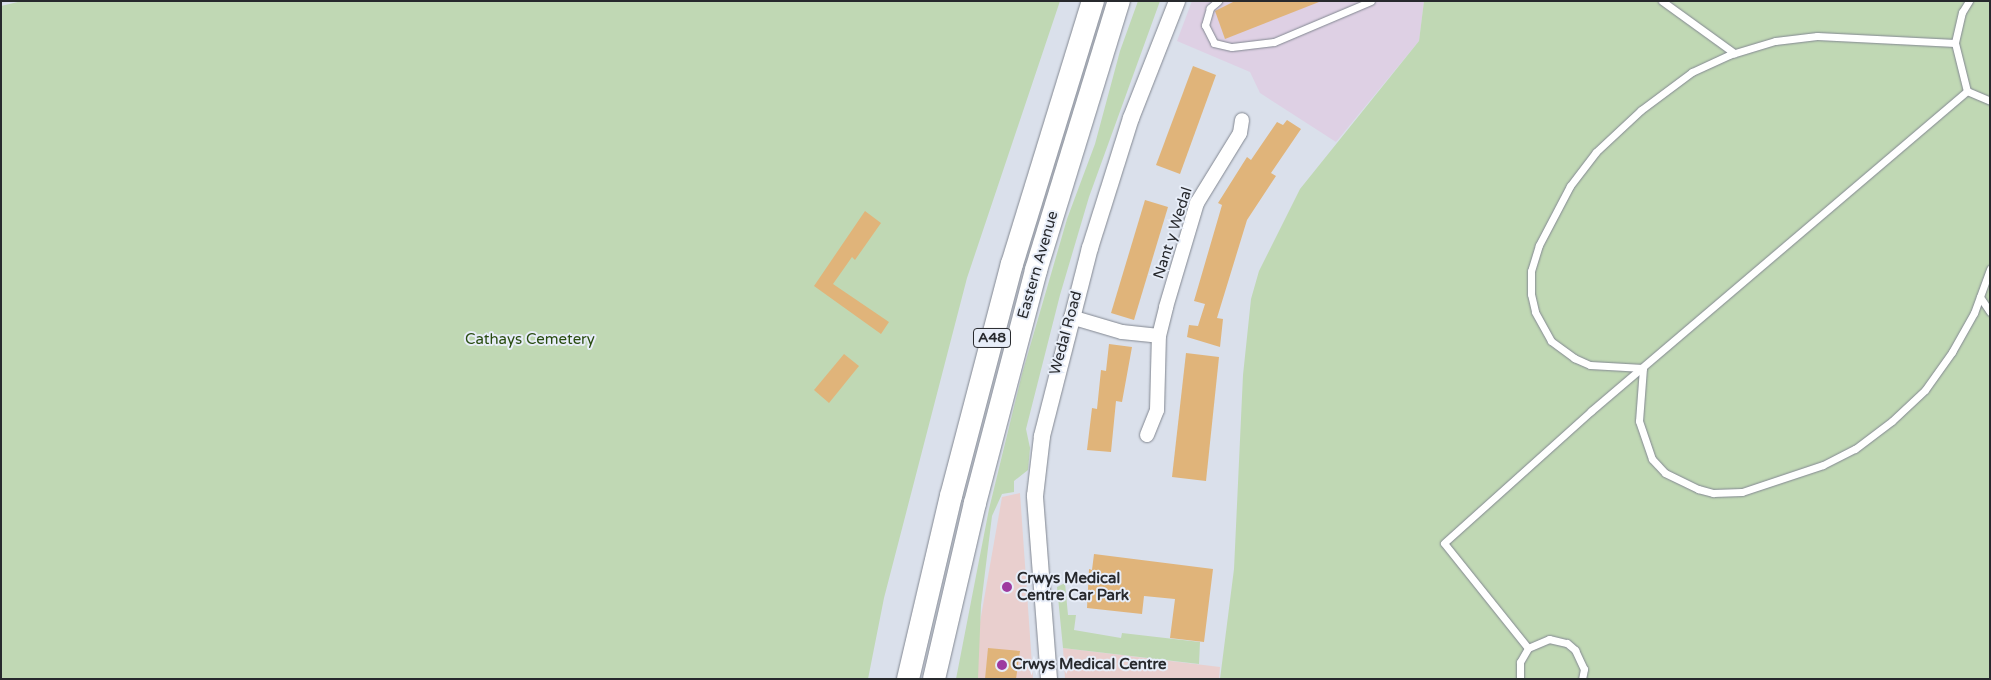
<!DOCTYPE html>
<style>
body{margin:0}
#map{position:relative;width:1991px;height:680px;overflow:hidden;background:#dae0eb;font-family:"Varela Round",sans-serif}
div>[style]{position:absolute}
.commercial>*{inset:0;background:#e9cfce}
.industrial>*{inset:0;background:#ded0e4}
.green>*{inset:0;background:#c0d8b4}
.building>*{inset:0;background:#e0b47a}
.roads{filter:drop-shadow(0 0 1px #828791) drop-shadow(0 0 1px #828791)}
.service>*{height:7px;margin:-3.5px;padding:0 3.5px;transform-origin:3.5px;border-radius:3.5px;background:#fff}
.minor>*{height:14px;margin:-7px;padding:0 7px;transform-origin:7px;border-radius:7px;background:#fff}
.tertiary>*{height:16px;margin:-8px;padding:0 8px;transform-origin:8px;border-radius:8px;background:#fff}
.trunk>*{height:22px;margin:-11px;padding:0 11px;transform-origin:11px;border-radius:11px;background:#fff}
.dots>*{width:14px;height:14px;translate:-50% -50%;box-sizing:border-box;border:2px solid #e7edf8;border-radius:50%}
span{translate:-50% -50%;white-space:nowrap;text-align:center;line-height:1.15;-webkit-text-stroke:4px #e7edf8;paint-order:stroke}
.shield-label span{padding:1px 4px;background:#e7edf8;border:1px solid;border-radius:4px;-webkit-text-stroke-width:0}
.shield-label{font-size:14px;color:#27292d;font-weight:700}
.street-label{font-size:15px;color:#27292d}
.park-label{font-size:15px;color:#294c10}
.poi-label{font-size:15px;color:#27292d;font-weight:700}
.left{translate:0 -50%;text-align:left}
.frame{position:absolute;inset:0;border:2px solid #27292d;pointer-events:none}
</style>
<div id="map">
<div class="commercial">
<i style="clip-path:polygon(1020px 493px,1033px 679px,970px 679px,1002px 497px)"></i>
<i style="clip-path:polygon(1063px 648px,1220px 667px,1219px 679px,1065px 679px)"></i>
</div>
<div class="industrial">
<i style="clip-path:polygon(1192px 1px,1424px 1px,1419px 41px,1336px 142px,1260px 93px,1250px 72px,1177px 41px)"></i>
</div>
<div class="green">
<i style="clip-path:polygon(22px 1px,1060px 1px,967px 278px,884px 598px,868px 679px,1px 679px,1px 6px)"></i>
<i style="clip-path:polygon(1138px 1px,1160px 1px,1089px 197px,1060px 295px,1026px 429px,1030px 448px,1028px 470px,1014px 481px,1014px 492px,1002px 494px,992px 516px,981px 605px,978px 679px,956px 679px,989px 509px,1022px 374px,1067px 219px,1095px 144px,1120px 51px)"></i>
<i style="clip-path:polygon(1424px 1px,1990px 1px,1990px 679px,1220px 679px,1234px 569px,1243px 375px,1251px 299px,1259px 271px,1300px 189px,1419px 41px)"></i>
<i style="clip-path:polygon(1065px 583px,1068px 615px,1076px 615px,1074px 630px,1121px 638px,1122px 633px,1200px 642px,1199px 664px,1063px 648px,1057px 587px)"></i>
</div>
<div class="building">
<i style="clip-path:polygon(1235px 1px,1319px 1px,1319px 2px,1225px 39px,1215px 11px)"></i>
<i style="clip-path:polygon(1193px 66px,1216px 75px,1180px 174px,1156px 165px)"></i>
<i style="clip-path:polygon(1287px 120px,1301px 129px,1271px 173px,1276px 176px,1247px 220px,1217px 318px,1223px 319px,1220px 347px,1187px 337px,1189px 325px,1198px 326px,1205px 304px,1194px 301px,1222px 205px,1218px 203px,1247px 157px,1251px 160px,1277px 122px,1283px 125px)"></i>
<i style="clip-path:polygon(1145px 200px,1168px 207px,1134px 320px,1111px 313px)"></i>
<i style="clip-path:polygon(865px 211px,881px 223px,855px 260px,852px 257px,833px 284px,889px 322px,881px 334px,814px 286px)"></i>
<i style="clip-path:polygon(1109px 344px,1132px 347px,1122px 402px,1116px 401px,1111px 452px,1087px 450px,1092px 408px,1097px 409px,1101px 370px,1106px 371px)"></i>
<i style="clip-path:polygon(1186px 353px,1219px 357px,1206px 481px,1172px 477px)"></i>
<i style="clip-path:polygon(844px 354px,859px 366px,829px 403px,814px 390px)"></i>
<i style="clip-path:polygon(1094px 554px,1213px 569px,1204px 642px,1170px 638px,1175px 599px,1144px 596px,1142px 614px,1087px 608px,1089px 569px,1092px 570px)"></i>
<i style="clip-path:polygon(988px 648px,1020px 651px,1016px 679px,985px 679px)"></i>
</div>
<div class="roads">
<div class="service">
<i style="left:1218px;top:1px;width:11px;rotate:139deg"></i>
<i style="left:1210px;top:8px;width:18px;rotate:106deg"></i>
<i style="left:1205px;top:25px;width:20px;rotate:63deg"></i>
<i style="left:1214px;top:43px;width:18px;rotate:13deg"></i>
<i style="left:1232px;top:47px;width:42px;rotate:-6.8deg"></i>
<i style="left:1274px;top:42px;width:105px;rotate:-22.9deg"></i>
<i style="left:1662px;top:1px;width:89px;rotate:35.8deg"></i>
<i style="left:1969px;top:1px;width:13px;rotate:122deg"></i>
<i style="left:1962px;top:12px;width:32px;rotate:103deg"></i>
<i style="left:1955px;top:43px;width:49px;rotate:76deg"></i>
<i style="left:1967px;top:91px;width:25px;rotate:23deg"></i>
<i style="left:1955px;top:43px;width:138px;rotate:-177.1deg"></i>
<i style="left:1817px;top:36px;width:42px;rotate:173.2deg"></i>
<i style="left:1775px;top:41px;width:48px;rotate:163.1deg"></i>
<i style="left:1729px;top:55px;width:41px;rotate:155.3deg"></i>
<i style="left:1692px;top:72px;width:64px;rotate:143.3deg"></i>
<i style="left:1641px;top:110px;width:62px;rotate:137deg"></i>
<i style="left:1596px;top:152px;width:43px;rotate:127.4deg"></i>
<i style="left:1570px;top:186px;width:67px;rotate:117.7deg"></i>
<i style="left:1539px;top:245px;width:27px;rotate:107deg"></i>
<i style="left:1531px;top:271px;width:23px;rotate:90deg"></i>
<i style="left:1531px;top:294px;width:18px;rotate:77deg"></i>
<i style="left:1535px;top:312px;width:33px;rotate:61deg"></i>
<i style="left:1551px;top:341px;width:29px;rotate:36deg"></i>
<i style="left:1574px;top:358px;width:17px;rotate:24deg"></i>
<i style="left:1590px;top:365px;width:53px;rotate:3.2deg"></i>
<i style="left:1643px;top:368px;width:53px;rotate:94.3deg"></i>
<i style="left:1639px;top:421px;width:40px;rotate:71.1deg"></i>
<i style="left:1652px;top:459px;width:19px;rotate:47deg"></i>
<i style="left:1665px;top:473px;width:37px;rotate:26deg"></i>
<i style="left:1698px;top:489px;width:16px;rotate:15deg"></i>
<i style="left:1713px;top:493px;width:29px;rotate:-2deg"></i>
<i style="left:1742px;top:492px;width:85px;rotate:-18.4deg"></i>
<i style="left:1823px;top:465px;width:36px;rotate:-27deg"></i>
<i style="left:1855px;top:449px;width:46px;rotate:-37.1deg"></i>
<i style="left:1892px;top:421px;width:45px;rotate:-43.2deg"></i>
<i style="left:1925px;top:390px;width:47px;rotate:-54.6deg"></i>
<i style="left:1952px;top:352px;width:45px;rotate:-60.6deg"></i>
<i style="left:1974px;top:313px;width:47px;rotate:-70deg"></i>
<i style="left:1980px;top:297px;width:18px;rotate:56deg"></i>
<i style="left:1528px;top:648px;width:134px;rotate:-128.7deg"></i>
<i style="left:1444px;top:543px;width:198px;rotate:-41.9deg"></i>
<i style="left:1591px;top:411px;width:494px;rotate:-40.4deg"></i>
<i style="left:1520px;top:679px;width:17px;rotate:-90deg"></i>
<i style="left:1520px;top:662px;width:16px;rotate:-60deg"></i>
<i style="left:1528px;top:648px;width:23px;rotate:-23deg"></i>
<i style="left:1549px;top:639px;width:18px;rotate:13deg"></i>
<i style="left:1567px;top:643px;width:11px;rotate:41deg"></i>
<i style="left:1575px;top:650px;width:21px;rotate:65deg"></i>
<i style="left:1584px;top:669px;width:10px;rotate:101deg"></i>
</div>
<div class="minor">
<i style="left:1071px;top:317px;width:53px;rotate:16.4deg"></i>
<i style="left:1122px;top:332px;width:37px;rotate:6deg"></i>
<i style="left:1147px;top:435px;width:27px;rotate:-68deg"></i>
<i style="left:1157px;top:410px;width:74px;rotate:-88.5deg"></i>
<i style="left:1159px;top:336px;width:30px;rotate:-76deg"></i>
<i style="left:1166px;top:307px;width:109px;rotate:-73.4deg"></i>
<i style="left:1197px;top:203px;width:82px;rotate:-58.4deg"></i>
<i style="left:1240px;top:133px;width:13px;rotate:-81deg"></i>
</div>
<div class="tertiary">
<i style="left:1049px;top:679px;width:184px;rotate:-94.4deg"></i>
<i style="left:1035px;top:496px;width:60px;rotate:-83.3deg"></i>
<i style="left:1042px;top:436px;width:194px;rotate:-75.7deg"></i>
<i style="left:1090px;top:248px;width:136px;rotate:-72.5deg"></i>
<i style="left:1131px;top:118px;width:126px;rotate:-68.5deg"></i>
</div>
<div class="trunk">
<i style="left:908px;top:679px;width:188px;rotate:-76.8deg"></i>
<i style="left:951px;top:496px;width:240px;rotate:-75.3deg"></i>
<i style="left:1012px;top:264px;width:275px;rotate:-72.9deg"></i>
<i style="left:934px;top:679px;width:181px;rotate:-76.9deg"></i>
<i style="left:975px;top:503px;width:241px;rotate:-75.3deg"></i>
<i style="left:1036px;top:270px;width:282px;rotate:-72.9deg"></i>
</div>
</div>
<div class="dots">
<i style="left:1007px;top:587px;background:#9d3aa0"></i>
<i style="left:1002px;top:665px;background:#9d3aa0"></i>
</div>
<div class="shield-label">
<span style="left:992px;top:338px">A48</span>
</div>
<div class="street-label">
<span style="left:1173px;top:233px;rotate:-72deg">Nant y Wedal</span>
<span style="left:1038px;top:265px;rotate:-74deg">Eastern Avenue</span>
<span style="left:1066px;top:333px;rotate:-75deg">Wedal Road</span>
</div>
<div class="park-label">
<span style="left:530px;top:340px">Cathays Cemetery</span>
</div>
<div class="poi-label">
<span class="left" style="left:1017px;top:587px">Crwys Medical<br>Centre Car Park</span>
<span class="left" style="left:1012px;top:665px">Crwys Medical Centre</span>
</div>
<div class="frame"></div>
</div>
